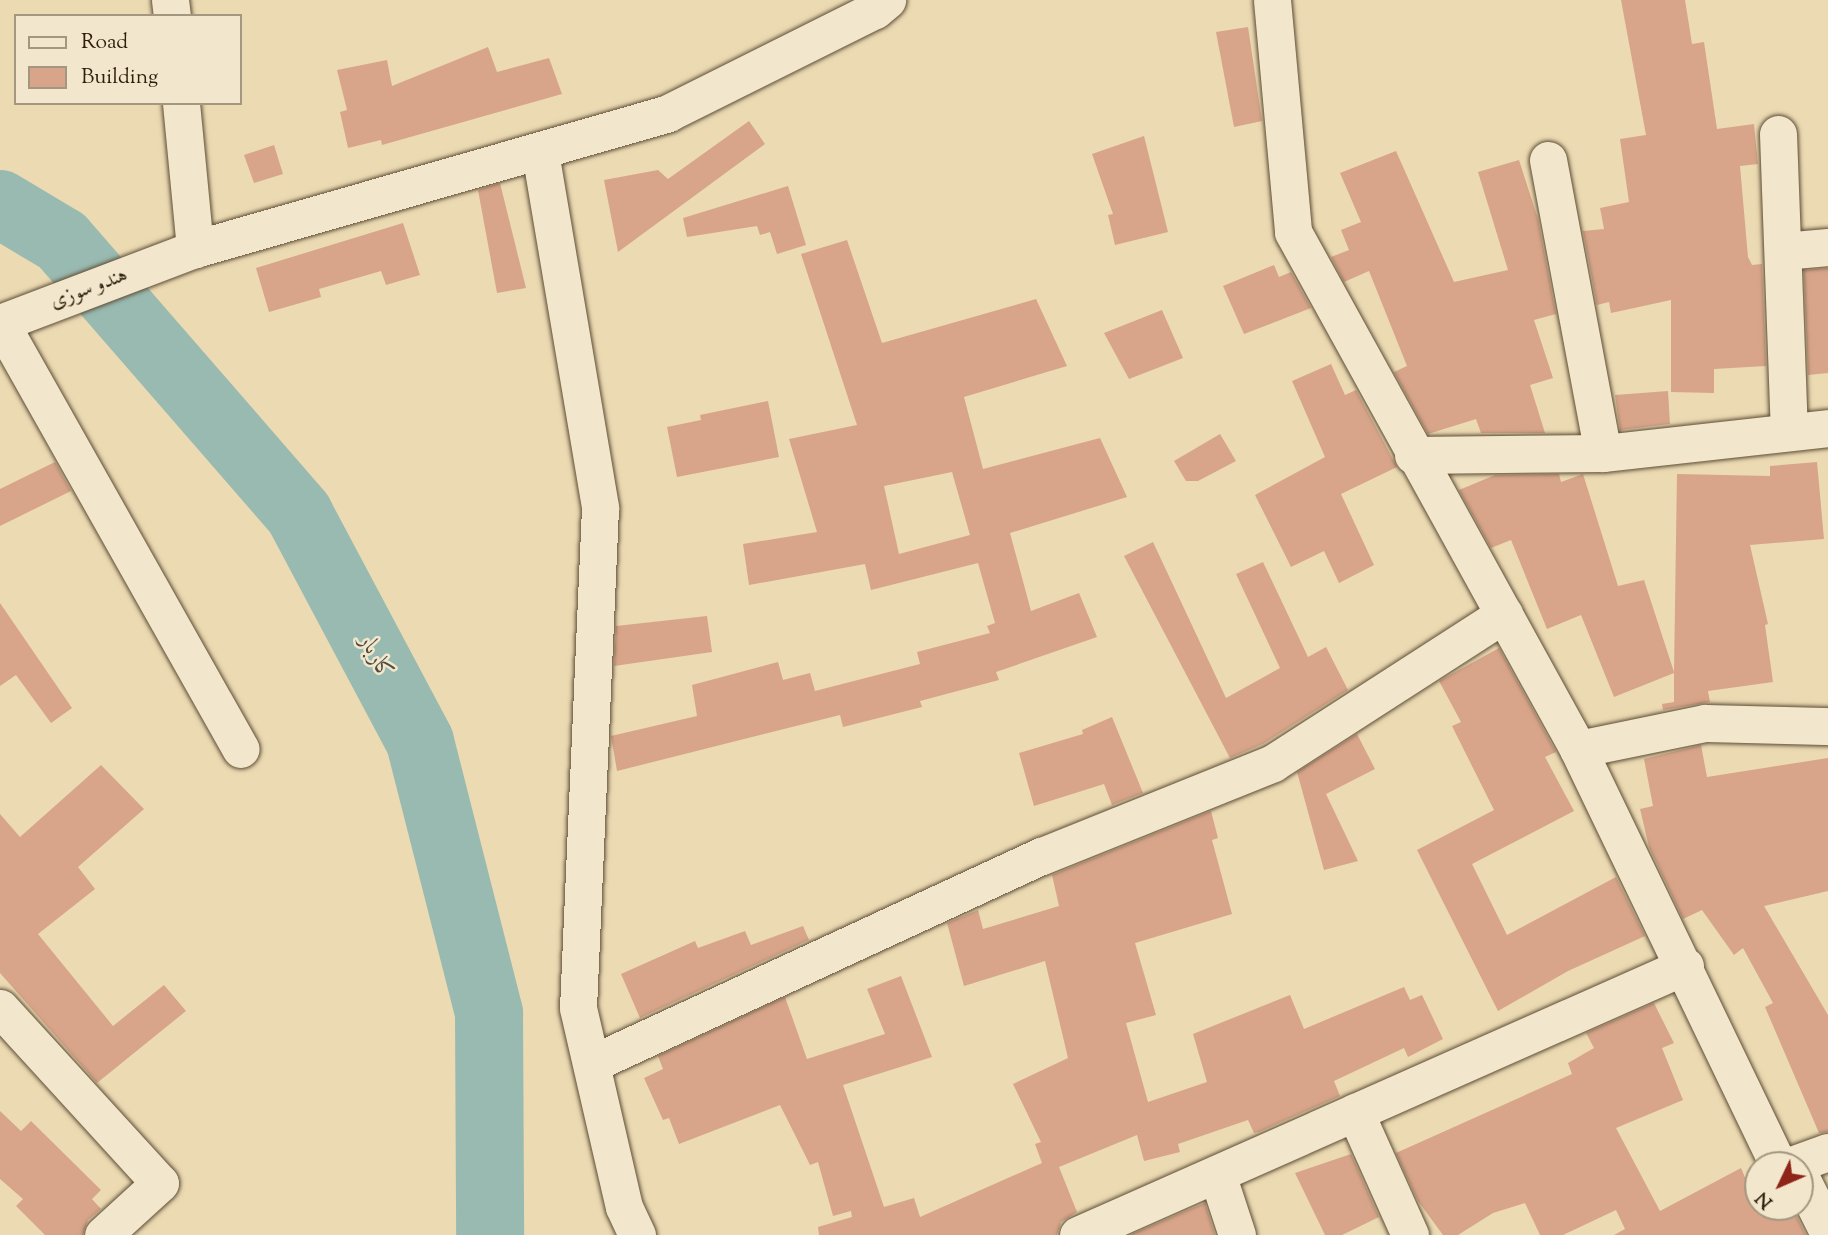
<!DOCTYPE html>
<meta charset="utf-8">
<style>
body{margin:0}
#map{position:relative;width:1828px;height:1235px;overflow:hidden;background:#ebdab2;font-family:"Sorts Mill Goudy",Amiri,serif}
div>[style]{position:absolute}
.river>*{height:68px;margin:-34px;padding:0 34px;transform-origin:34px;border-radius:34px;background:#99bab1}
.building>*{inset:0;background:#d8a58a}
.roads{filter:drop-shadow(0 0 2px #5e4d36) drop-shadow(0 0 2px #5e4d36)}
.minor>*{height:37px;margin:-18.5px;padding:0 18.5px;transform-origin:18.5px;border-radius:18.5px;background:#f2e7cd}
span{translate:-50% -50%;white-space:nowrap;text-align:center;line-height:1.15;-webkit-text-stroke:5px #f2e7cd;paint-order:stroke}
.street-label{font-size:21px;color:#2f1e0c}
.water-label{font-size:23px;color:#4f4d3e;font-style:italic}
.legend{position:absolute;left:14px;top:14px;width:228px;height:91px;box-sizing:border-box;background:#f2e7cd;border:2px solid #a49780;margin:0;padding:9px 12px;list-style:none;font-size:21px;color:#2f1e0c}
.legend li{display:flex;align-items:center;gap:14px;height:35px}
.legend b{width:35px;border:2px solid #a49780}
.north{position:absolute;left:1744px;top:1151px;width:70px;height:70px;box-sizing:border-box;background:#f2e7cd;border:2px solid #a49780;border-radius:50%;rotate:226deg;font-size:19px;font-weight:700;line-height:28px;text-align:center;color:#2f1e0c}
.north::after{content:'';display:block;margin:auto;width:24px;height:32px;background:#8f2418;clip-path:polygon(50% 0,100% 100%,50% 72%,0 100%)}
</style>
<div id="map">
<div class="river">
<i style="left:0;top:204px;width:72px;rotate:30.8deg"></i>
<i style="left:62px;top:241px;width:362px;rotate:49deg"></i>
<i style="left:299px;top:514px;width:258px;rotate:62deg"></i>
<i style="left:420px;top:742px;width:280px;rotate:75.7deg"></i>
<i style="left:489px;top:1013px;width:222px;rotate:89.7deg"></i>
</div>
<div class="building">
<i style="clip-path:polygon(1621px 0,1685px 0,1692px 44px,1704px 42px,1717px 129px,1754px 124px,1758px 164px,1740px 166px,1748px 257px,1752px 265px,1762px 264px,1766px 366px,1714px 369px,1714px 393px,1671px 392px,1671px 300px,1611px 313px,1609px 302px,1597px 305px,1583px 231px,1604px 229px,1600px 208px,1629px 202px,1620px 139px,1646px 135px)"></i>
<i style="clip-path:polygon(1248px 27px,1262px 121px,1234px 127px,1216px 32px)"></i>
<i style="clip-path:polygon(488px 47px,497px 72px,549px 58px,562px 94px,382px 145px,381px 140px,348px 148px,340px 112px,347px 110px,337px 70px,387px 60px,392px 86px)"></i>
<i style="clip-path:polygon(749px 121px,765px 144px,618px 252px,604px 180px,658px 170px,668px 179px)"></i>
<i style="clip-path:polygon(1144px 136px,1168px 232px,1115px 245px,1108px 215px,1113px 214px,1092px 154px)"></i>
<i style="clip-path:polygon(274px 145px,283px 174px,254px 183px,244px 155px)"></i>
<i style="clip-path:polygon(1396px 151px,1454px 282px,1508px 270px,1478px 172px,1519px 160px,1538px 219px,1556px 314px,1534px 320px,1553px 378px,1530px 385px,1545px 433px,1481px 433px,1476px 419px,1428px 434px,1394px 372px,1407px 366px,1369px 271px,1344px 282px,1331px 257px,1349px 250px,1341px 230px,1361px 222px,1340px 173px)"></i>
<i style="clip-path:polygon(500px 183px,526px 288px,497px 293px,478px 190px)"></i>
<i style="clip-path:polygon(788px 186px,806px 245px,777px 254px,770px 232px,760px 235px,757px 226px,687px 237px,683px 218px)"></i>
<i style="clip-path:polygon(403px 223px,420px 275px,386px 285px,381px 271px,319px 289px,321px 297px,269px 312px,256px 268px)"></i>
<i style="clip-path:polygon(evenodd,847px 240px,882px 343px,1036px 299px,1067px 366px,964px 397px,983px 469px,1100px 438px,1127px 497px,1010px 533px,1031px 611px,1079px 593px,1097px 637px,996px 672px,999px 680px,920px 701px,922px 707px,843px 727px,840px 715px,617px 771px,611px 736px,697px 716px,692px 685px,778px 662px,783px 680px,810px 673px,815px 691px,920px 664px,917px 652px,990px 633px,987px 626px,995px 623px,978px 563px,871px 590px,865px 564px,749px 585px,743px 544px,817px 532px,789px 439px,857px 425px,801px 254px,847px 240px,952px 472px,970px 535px,899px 554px,884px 486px,952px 472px)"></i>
<i style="clip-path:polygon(1274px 265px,1279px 277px,1291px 272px,1311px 308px,1244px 334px,1223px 286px)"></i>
<i style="clip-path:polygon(1828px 268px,1828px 373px,1808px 375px,1804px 270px)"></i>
<i style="clip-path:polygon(1162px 310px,1183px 358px,1129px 379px,1104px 333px)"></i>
<i style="clip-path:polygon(1331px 364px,1345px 395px,1356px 390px,1397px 467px,1341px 494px,1374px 565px,1339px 583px,1324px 551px,1291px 567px,1255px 495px,1325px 457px,1292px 381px)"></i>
<i style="clip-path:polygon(1668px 391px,1670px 424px,1620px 430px,1615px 395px)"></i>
<i style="clip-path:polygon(768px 401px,779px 457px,677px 477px,667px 427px,701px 420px,700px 415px)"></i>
<i style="clip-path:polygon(1220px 434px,1236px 461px,1198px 481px,1186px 481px,1174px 461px)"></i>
<i style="clip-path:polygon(55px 462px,71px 491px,0 526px,0 489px)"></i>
<i style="clip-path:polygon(1817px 462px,1824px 539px,1750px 545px,1768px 624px,1765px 625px,1773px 682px,1708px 691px,1710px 702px,1663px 710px,1662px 704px,1674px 702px,1674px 673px,1614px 697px,1581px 615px,1547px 629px,1511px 540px,1491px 548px,1459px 490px,1495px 475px,1559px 474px,1561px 482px,1583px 474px,1618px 586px,1644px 580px,1674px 672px,1677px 474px,1770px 476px,1770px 466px)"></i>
<i style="clip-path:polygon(1153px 542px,1226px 698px,1280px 668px,1236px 574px,1263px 562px,1308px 657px,1326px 647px,1348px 690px,1263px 744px,1230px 758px,1124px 556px)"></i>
<i style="clip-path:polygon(0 603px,72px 708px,51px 723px,16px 675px,0 686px)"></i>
<i style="clip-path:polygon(707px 616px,712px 652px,614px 666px,616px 626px)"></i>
<i style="clip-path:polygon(1499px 648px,1556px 752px,1545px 757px,1574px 811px,1472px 864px,1507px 935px,1616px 877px,1645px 936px,1568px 971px,1498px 1011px,1417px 850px,1494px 810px,1452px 726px,1461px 722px,1439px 681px)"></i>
<i style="clip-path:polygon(1112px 717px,1143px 793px,1112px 805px,1104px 784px,1034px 806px,1019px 753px,1083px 734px,1082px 730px)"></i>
<i style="clip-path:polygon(1357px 734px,1375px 769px,1326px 794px,1358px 861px,1324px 870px,1297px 772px)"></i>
<i style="clip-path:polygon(1701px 745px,1707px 777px,1828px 758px,1828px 891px,1764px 906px,1828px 1015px,1828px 1132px,1819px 1133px,1765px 1007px,1773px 1003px,1743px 948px,1734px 955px,1702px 910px,1683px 919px,1649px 847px,1640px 809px,1653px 806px,1644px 759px)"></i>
<i style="clip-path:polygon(101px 765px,144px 809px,78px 867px,95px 889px,38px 934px,113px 1026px,164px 985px,186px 1011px,97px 1083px,0 973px,0 814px,20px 837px)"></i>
<i style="clip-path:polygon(1211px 811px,1218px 838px,1212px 840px,1232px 914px,1135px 943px,1156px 1015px,1126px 1023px,1148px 1102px,1207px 1082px,1193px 1034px,1290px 995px,1304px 1029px,1404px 987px,1410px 1000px,1422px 995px,1443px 1039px,1408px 1057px,1404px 1048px,1334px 1081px,1340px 1096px,1259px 1132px,1254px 1133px,1248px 1120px,1178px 1144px,1180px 1152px,1144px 1161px,1137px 1135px,1059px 1167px,1077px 1212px,1061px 1222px,1057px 1235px,819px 1235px,818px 1227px,852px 1217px,851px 1211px,833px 1216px,818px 1162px,810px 1165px,780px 1105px,679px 1144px,669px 1118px,663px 1120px,644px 1078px,663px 1069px,658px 1056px,785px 997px,807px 1059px,885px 1034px,867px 989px,901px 976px,932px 1057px,843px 1085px,884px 1207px,914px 1198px,920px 1217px,1042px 1163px,1035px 1144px,1041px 1142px,1013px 1084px,1068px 1058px,1045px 961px,964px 986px,947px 923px,978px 910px,983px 929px,1059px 906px,1052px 875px)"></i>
<i style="clip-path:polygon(803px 926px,809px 940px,640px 1018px,621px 974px,695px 941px,698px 948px,745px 931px,751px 945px)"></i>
<i style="clip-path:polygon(1654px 1003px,1674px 1043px,1662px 1048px,1683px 1100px,1616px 1128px,1660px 1211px,1741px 1168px,1758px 1208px,1792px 1207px,1806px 1235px,1614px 1235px,1625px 1229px,1616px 1210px,1563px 1235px,1540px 1235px,1525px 1203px,1493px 1213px,1458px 1235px,1443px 1235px,1418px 1201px,1396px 1153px,1572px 1074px,1568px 1063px,1594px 1048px,1586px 1033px)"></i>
<i style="clip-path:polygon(0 1111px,21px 1131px,31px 1121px,101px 1190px,92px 1199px,101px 1209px,88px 1220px,83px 1235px,45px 1235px,16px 1206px,23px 1199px,0 1179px)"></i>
<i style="clip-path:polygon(1351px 1154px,1379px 1217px,1342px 1235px,1325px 1235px,1295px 1173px)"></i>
<i style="clip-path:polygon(1205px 1203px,1215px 1235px,1130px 1235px,1190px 1209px)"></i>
</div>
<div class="roads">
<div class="minor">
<i style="left:170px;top:0;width:16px;rotate:83deg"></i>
<i style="left:1272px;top:0;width:233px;rotate:84.8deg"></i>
<i style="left:1293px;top:232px;width:590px;rotate:61.13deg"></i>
<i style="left:1578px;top:749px;width:462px;rotate:64.3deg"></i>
<i style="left:181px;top:103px;width:147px;rotate:84.5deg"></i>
<i style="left:1778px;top:134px;width:297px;rotate:87.9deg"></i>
<i style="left:540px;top:152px;width:361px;rotate:80.4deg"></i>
<i style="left:600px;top:508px;width:500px;rotate:92.52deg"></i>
<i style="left:578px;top:1008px;width:204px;rotate:77deg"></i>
<i style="left:624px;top:1207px;width:31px;rotate:65deg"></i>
<i style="left:1548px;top:160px;width:298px;rotate:79.4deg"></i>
<i style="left:1783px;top:251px;width:45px;rotate:-5.1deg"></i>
<i style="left:0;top:322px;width:490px;rotate:60.6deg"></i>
<i style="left:0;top:323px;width:209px;rotate:-20.8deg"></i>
<i style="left:195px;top:249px;width:492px;rotate:-16deg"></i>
<i style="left:668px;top:113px;width:231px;rotate:-26.5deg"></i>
<i style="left:875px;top:10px;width:16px;rotate:-40deg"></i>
<i style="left:1413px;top:455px;width:190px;rotate:-0.6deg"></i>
<i style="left:1603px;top:453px;width:226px;rotate:-6.3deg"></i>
<i style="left:1578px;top:749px;width:130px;rotate:-11.6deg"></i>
<i style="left:1705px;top:723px;width:123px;rotate:1.4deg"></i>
<i style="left:0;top:1008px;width:237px;rotate:47.6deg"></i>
<i style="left:160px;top:1183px;width:77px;rotate:137.6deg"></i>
<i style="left:593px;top:1063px;width:494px;rotate:-24.8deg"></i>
<i style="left:1042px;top:856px;width:249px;rotate:-21.9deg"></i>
<i style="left:1273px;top:763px;width:275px;rotate:-32.8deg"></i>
<i style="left:1355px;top:1112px;width:135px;rotate:65.9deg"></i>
<i style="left:1792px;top:1165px;width:38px;rotate:-20deg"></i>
<i style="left:1217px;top:1174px;width:64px;rotate:71.8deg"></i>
<i style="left:1800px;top:1176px;width:63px;rotate:63.4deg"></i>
<i style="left:1078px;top:1235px;width:664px;rotate:-23.9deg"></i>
</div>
</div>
<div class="street-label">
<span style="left:89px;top:289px;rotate:-21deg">هندو سوزی</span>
</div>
<div class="water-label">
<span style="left:375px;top:658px;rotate:62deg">کاربار</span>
</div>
<ul class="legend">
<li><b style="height:9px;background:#f2e7cd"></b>Road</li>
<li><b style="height:19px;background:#d8a58a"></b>Building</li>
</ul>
<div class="north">N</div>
</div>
